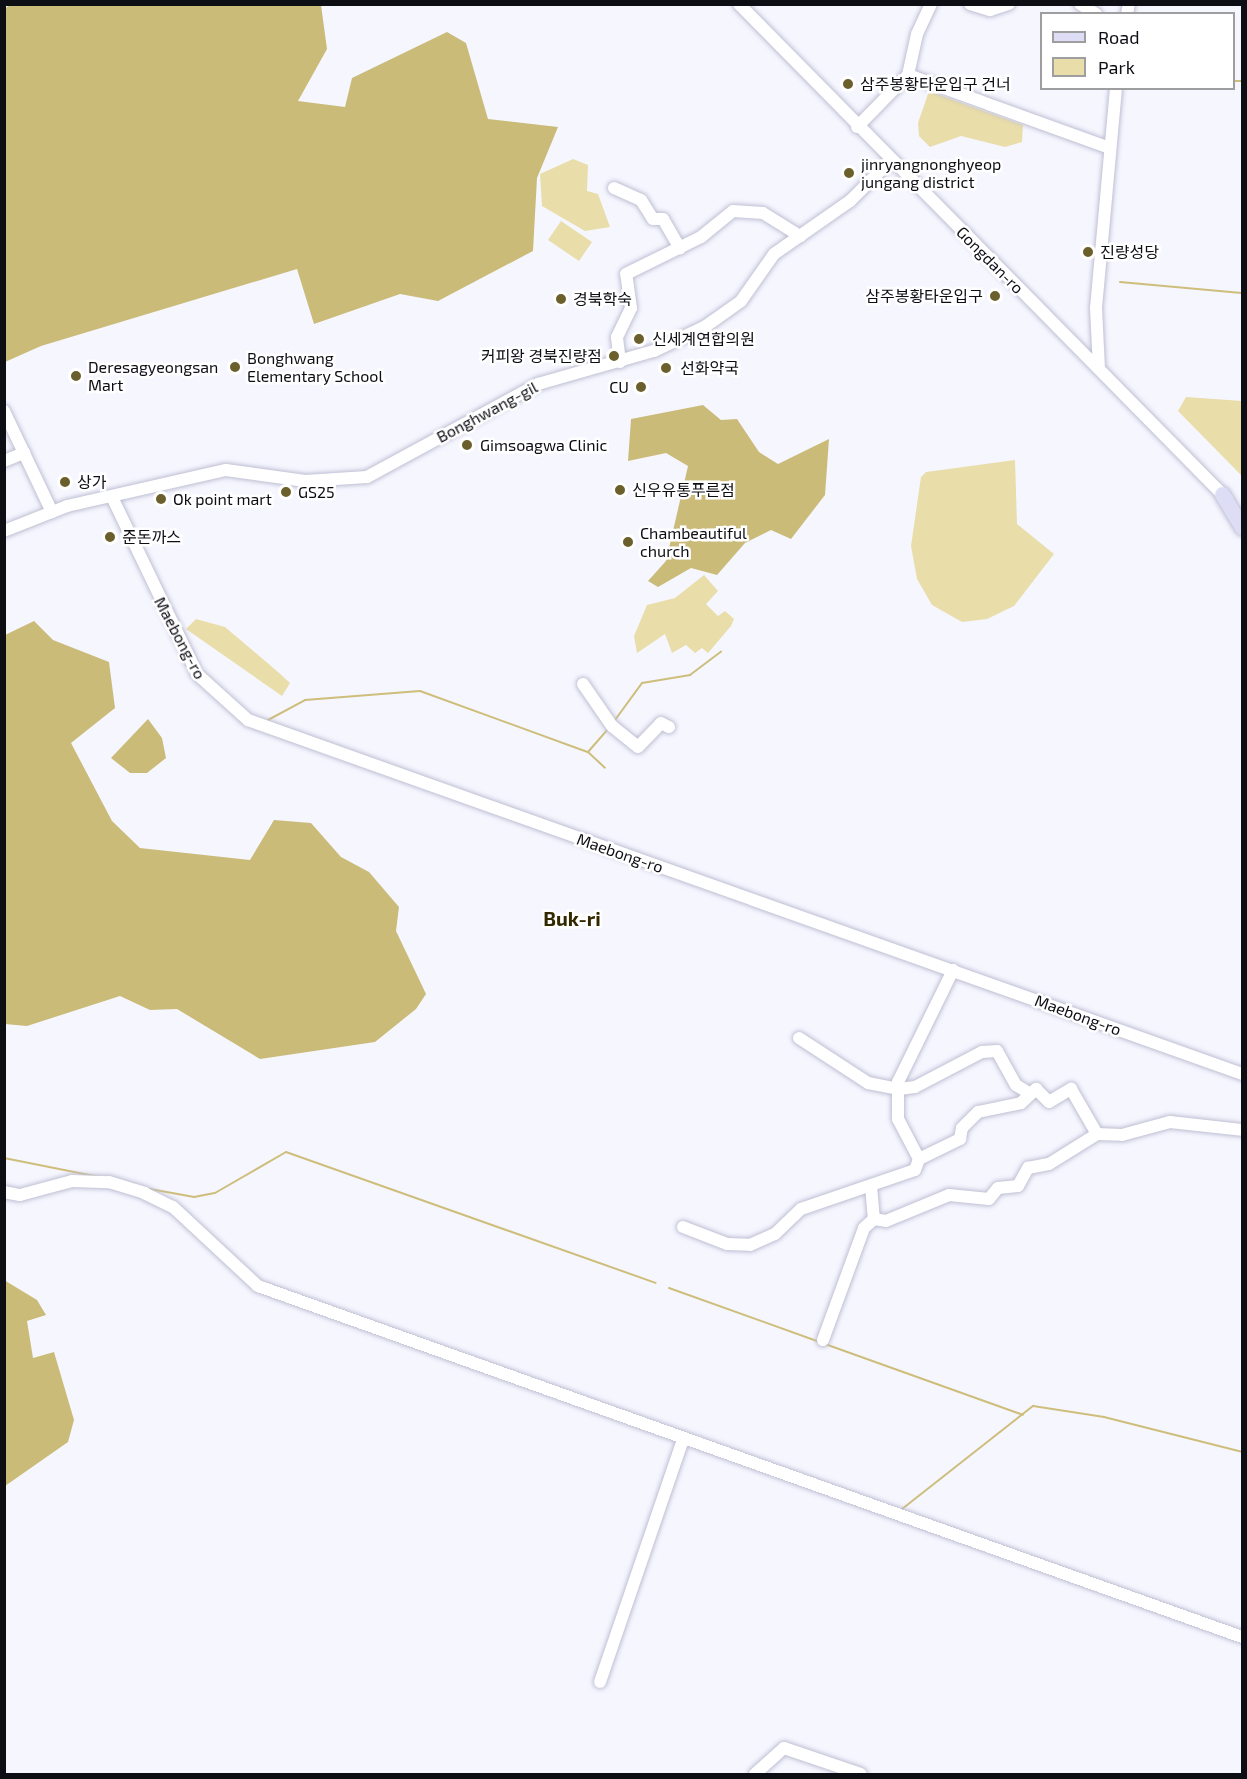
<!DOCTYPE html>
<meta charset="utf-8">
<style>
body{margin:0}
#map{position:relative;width:1247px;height:1779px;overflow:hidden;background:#f6f6ff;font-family:"Exo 2","Noto Sans KR",sans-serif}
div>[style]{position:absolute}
.green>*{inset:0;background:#e9dda9}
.forest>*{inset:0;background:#cabb79}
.stream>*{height:2px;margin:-1px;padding:0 1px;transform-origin:1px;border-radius:1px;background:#cebe7c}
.roads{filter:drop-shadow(0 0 2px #bebfd3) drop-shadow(0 0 2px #bebfd3)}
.minor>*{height:12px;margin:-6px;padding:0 6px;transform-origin:6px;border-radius:6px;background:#fff}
.major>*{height:15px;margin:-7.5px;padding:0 7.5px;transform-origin:7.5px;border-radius:7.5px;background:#dddef5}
.dots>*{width:16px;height:16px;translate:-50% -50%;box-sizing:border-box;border:3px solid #fff;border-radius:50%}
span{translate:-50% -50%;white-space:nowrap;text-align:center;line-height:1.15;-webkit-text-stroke:5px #fff;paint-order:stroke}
.poi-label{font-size:16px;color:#0d0d14}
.left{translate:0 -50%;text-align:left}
.right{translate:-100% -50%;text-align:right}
.street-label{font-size:16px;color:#0d0d14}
.quarter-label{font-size:20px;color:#322900;font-weight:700}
.frame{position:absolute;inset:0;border:6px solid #0d0d14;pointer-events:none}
.legend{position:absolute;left:1040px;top:12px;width:195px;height:78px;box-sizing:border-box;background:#fff;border:2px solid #9e9ea1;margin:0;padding:8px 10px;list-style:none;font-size:18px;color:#0d0d14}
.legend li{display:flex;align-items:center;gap:12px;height:30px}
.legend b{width:30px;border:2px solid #9e9ea1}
</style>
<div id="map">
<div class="green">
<i style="clip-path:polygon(929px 91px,1023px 125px,1022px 142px,1005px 147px,961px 136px,930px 147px,919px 136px,918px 123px)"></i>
<i style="clip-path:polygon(573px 159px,588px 165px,587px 191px,598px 194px,610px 227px,585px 231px,542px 206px,540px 174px)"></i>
<i style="clip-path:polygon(561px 221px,592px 242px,579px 261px,548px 240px)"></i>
<i style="clip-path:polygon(1186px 397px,1242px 401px,1242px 476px,1178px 411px)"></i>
<i style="clip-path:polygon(1015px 460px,1017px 524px,1054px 554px,1014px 606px,987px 619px,962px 622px,932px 605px,917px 579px,911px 546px,921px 477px,926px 472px)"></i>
<i style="clip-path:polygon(704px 575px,718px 591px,706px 604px,718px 616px,725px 611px,734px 619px,731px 626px,708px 653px,702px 648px,695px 653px,686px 645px,672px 653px,665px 634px,637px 653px,634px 636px,647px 605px,675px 598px)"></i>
<i style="clip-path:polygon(196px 619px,225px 627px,278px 672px,290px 683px,282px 696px,186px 629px)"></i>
</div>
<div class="forest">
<i style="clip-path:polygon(10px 5px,321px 5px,327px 49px,298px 101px,345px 107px,352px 78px,447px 32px,466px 43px,488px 119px,558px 127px,537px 178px,533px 251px,438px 301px,400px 294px,314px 324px,297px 269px,41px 346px,5px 362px,4px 9px)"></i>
<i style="clip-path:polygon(703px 405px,721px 420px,737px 419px,759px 452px,778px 464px,829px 439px,825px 495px,791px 539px,771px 530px,745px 543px,717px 575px,691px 568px,658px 587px,648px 581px,666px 561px,688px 466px,666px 453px,628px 461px,631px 419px)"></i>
<i style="clip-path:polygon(34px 621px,53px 640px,109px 662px,115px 708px,71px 743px,112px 821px,140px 848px,250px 860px,274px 820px,311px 823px,341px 857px,369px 872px,399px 907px,396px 931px,426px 994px,416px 1009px,375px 1042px,260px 1059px,177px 1009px,150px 1010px,120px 996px,27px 1026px,5px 1024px,5px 635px)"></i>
<i style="clip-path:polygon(148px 719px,162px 738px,166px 758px,147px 773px,130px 773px,111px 758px)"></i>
<i style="clip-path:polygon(4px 1280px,37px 1300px,46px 1315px,27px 1321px,33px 1358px,54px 1352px,74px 1420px,68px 1442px,5px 1486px)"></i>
</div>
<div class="stream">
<i style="left:1234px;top:81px;width:8px"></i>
<i style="left:1120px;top:282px;width:122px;rotate:5.2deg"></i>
<i style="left:268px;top:720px;width:42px;rotate:-28.4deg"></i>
<i style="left:305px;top:700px;width:115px;rotate:-4.5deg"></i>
<i style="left:420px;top:691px;width:179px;rotate:20deg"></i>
<i style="left:588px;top:752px;width:23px;rotate:43deg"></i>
<i style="left:615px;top:720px;width:46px;rotate:-53.9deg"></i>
<i style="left:642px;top:683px;width:49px;rotate:-9.5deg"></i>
<i style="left:690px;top:675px;width:39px;rotate:-37deg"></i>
<i style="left:588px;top:752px;width:30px;rotate:-49deg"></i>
<i style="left:4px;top:1158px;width:133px;rotate:11.3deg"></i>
<i style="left:150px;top:1189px;width:45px;rotate:10.3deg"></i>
<i style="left:194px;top:1197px;width:21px;rotate:-11deg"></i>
<i style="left:215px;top:1193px;width:82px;rotate:-30deg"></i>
<i style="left:286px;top:1152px;width:392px;rotate:19.5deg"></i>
<i style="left:669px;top:1288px;width:160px;rotate:19.7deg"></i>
<i style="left:825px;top:1344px;width:210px;rotate:19.7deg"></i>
<i style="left:902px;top:1509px;width:167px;rotate:-38.2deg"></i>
<i style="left:1033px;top:1406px;width:72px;rotate:8.8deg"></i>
<i style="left:1104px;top:1417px;width:142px;rotate:14.2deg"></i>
</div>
<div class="roads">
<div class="minor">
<i style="left:739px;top:4px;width:695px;rotate:45.41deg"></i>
<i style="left:970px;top:4px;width:21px;rotate:17deg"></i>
<i style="left:990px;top:10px;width:20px;rotate:-18deg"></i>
<i style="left:1080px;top:4px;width:19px;rotate:32deg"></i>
<i style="left:1127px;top:14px;width:10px;rotate:-79deg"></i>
<i style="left:908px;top:75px;width:42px;rotate:-77.6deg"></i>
<i style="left:917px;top:34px;width:33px;rotate:-65deg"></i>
<i style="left:857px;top:127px;width:73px;rotate:-45.6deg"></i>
<i style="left:908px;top:75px;width:212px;rotate:19.9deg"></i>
<i style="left:614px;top:188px;width:30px;rotate:24deg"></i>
<i style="left:641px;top:200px;width:22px;rotate:58deg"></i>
<i style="left:653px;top:219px;width:10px"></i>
<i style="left:663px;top:219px;width:34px;rotate:60deg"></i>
<i style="left:620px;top:362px;width:25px;rotate:-97deg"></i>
<i style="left:617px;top:337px;width:32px;rotate:-64deg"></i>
<i style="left:631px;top:308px;width:34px;rotate:-98deg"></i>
<i style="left:626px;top:274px;width:84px;rotate:-26.3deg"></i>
<i style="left:701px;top:237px;width:41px;rotate:-39.1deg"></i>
<i style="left:733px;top:211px;width:30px;rotate:4deg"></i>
<i style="left:763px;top:213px;width:44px;rotate:31.9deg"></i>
<i style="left:1099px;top:369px;width:61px;rotate:-92.8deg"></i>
<i style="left:1096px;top:308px;width:221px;rotate:-84.8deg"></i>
<i style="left:4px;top:411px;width:112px;rotate:64.6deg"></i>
<i style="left:4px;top:461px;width:22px;rotate:-22deg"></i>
<i style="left:112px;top:497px;width:196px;rotate:64.3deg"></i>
<i style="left:197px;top:674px;width:69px;rotate:42deg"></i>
<i style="left:248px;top:720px;width:1055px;rotate:19.6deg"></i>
<i style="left:4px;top:531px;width:68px;rotate:-21.6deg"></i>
<i style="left:67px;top:506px;width:163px;rotate:-12.8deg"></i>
<i style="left:226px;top:470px;width:80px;rotate:7.9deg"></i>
<i style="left:305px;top:481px;width:62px;rotate:-3.7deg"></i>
<i style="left:367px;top:477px;width:195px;rotate:-28.5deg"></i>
<i style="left:538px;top:384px;width:121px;rotate:-15.9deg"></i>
<i style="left:654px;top:351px;width:58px;rotate:-25.7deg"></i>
<i style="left:706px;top:326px;width:43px;rotate:-35.5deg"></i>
<i style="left:741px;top:301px;width:57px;rotate:-54.9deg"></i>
<i style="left:774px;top:254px;width:93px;rotate:-34.9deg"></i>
<i style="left:850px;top:201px;width:57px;rotate:-45deg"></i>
<i style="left:583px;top:684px;width:51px;rotate:55.4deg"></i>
<i style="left:612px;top:726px;width:33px;rotate:39deg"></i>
<i style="left:638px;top:747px;width:33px;rotate:-46deg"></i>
<i style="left:661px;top:723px;width:9px;rotate:27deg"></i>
<i style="left:799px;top:1038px;width:82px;rotate:33.1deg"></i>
<i style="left:868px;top:1083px;width:32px;rotate:11deg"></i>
<i style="left:899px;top:1089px;width:16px;rotate:-7deg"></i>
<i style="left:915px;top:1087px;width:76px;rotate:-27.6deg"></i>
<i style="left:982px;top:1052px;width:15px;rotate:-4deg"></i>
<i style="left:997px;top:1051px;width:39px;rotate:61deg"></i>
<i style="left:1016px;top:1085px;width:15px;rotate:32deg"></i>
<i style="left:919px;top:1159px;width:45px;rotate:-117.7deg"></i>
<i style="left:898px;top:1119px;width:37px;rotate:-90deg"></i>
<i style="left:898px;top:1082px;width:125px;rotate:-63.8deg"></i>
<i style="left:871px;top:1186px;width:33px;rotate:85deg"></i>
<i style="left:4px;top:1192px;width:16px;rotate:11deg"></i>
<i style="left:20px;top:1195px;width:54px;rotate:-15.1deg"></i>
<i style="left:72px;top:1181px;width:37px;rotate:2deg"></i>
<i style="left:109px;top:1182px;width:37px;rotate:17deg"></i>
<i style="left:144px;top:1193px;width:32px;rotate:26deg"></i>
<i style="left:173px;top:1207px;width:116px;rotate:42.9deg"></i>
<i style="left:258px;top:1286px;width:1045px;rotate:19.63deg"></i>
<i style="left:683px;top:1227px;width:47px;rotate:21.1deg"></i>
<i style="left:727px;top:1244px;width:23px;rotate:2deg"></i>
<i style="left:750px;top:1245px;width:27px;rotate:-24deg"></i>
<i style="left:775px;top:1234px;width:36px;rotate:-44deg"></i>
<i style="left:801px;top:1209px;width:120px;rotate:-18.9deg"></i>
<i style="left:915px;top:1170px;width:12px;rotate:-70deg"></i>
<i style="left:919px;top:1159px;width:46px;rotate:-26deg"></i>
<i style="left:960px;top:1139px;width:11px;rotate:-80deg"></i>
<i style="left:962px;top:1128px;width:23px;rotate:-45deg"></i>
<i style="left:978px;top:1112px;width:44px;rotate:-11.8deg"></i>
<i style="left:1021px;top:1103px;width:21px;rotate:-43deg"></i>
<i style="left:1036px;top:1089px;width:18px;rotate:45deg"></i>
<i style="left:1049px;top:1102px;width:26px;rotate:-31deg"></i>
<i style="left:1071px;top:1089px;width:52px;rotate:60deg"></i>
<i style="left:823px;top:1340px;width:119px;rotate:-69.9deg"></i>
<i style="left:864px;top:1228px;width:13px;rotate:-42deg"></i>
<i style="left:874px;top:1219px;width:12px;rotate:9deg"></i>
<i style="left:886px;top:1221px;width:68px;rotate:-22.4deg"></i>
<i style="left:949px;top:1195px;width:40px;rotate:5.7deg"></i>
<i style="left:989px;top:1199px;width:14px;rotate:-51deg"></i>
<i style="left:998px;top:1188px;width:20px;rotate:-6deg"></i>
<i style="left:1018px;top:1186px;width:21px;rotate:-61deg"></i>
<i style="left:1028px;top:1168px;width:21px;rotate:-11deg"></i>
<i style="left:1049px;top:1164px;width:57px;rotate:-32deg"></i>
<i style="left:1097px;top:1134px;width:25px;rotate:2deg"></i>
<i style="left:1122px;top:1135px;width:50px;rotate:-15.2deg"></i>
<i style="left:1170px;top:1122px;width:72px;rotate:6.3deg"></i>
<i style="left:600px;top:1682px;width:257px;rotate:-71.1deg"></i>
<i style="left:755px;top:1774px;width:39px;rotate:-42deg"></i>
<i style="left:784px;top:1748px;width:81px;rotate:18.7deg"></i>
</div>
<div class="major">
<i style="left:1222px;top:494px;width:39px;rotate:59deg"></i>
</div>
</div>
<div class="dots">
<i style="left:848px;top:84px;background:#6b5f2c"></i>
<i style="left:849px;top:173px;background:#6b5f2c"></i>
<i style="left:1088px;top:252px;background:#6b5f2c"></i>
<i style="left:995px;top:296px;background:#6b5f2c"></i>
<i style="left:561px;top:299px;background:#6b5f2c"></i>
<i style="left:639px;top:339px;background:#6b5f2c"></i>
<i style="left:614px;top:356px;background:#6b5f2c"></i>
<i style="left:235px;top:367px;background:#6b5f2c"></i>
<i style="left:666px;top:368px;background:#6b5f2c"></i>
<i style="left:76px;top:376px;background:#6b5f2c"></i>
<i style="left:641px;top:387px;background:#6b5f2c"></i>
<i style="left:467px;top:445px;background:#6b5f2c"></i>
<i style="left:65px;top:482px;background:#6b5f2c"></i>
<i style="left:620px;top:490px;background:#6b5f2c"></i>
<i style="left:286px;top:492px;background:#6b5f2c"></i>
<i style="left:161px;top:499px;background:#6b5f2c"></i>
<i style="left:110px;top:537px;background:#6b5f2c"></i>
<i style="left:628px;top:542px;background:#6b5f2c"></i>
</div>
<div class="poi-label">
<span class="left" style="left:860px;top:84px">삼주봉황타운입구 건너</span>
<span class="left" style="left:861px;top:173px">jinryangnonghyeop<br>jungang district</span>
<span class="left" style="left:1100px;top:252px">진량성당</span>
<span class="right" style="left:983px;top:296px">삼주봉황타운입구</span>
<span class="left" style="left:573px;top:299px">경북학숙</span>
<span class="left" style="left:652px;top:339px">신세계연합의원</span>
<span class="right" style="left:602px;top:356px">커피왕 경북진량점</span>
<span class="left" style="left:247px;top:367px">Bonghwang<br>Elementary School</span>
<span class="left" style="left:88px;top:376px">Deresagyeongsan<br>Mart</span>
<span class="left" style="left:680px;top:368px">선화약국</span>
<span class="right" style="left:629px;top:387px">CU</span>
<span class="left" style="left:480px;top:445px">Gimsoagwa Clinic</span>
<span class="left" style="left:77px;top:482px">상가</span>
<span class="left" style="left:632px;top:490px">신우유통푸른점</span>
<span class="left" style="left:298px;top:492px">GS25</span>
<span class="left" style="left:173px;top:499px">Ok point mart</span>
<span class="left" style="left:640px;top:542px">Chambeautiful<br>church</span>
<span class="left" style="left:122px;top:537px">준돈까스</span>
</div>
<div class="street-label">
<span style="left:990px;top:260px;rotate:45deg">Gongdan-ro</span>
<span style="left:487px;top:412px;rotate:-28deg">Bonghwang-gil</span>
<span style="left:180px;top:638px;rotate:62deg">Maebong-ro</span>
<span style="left:620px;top:853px;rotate:19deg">Maebong-ro</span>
<span style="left:1078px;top:1015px;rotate:20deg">Maebong-ro</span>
</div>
<div class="quarter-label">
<span style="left:572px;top:918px">Buk-ri</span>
</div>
<div class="frame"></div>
<ul class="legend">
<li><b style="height:8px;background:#dddef5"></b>Road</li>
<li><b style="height:16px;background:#e9dda9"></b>Park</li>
</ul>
</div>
